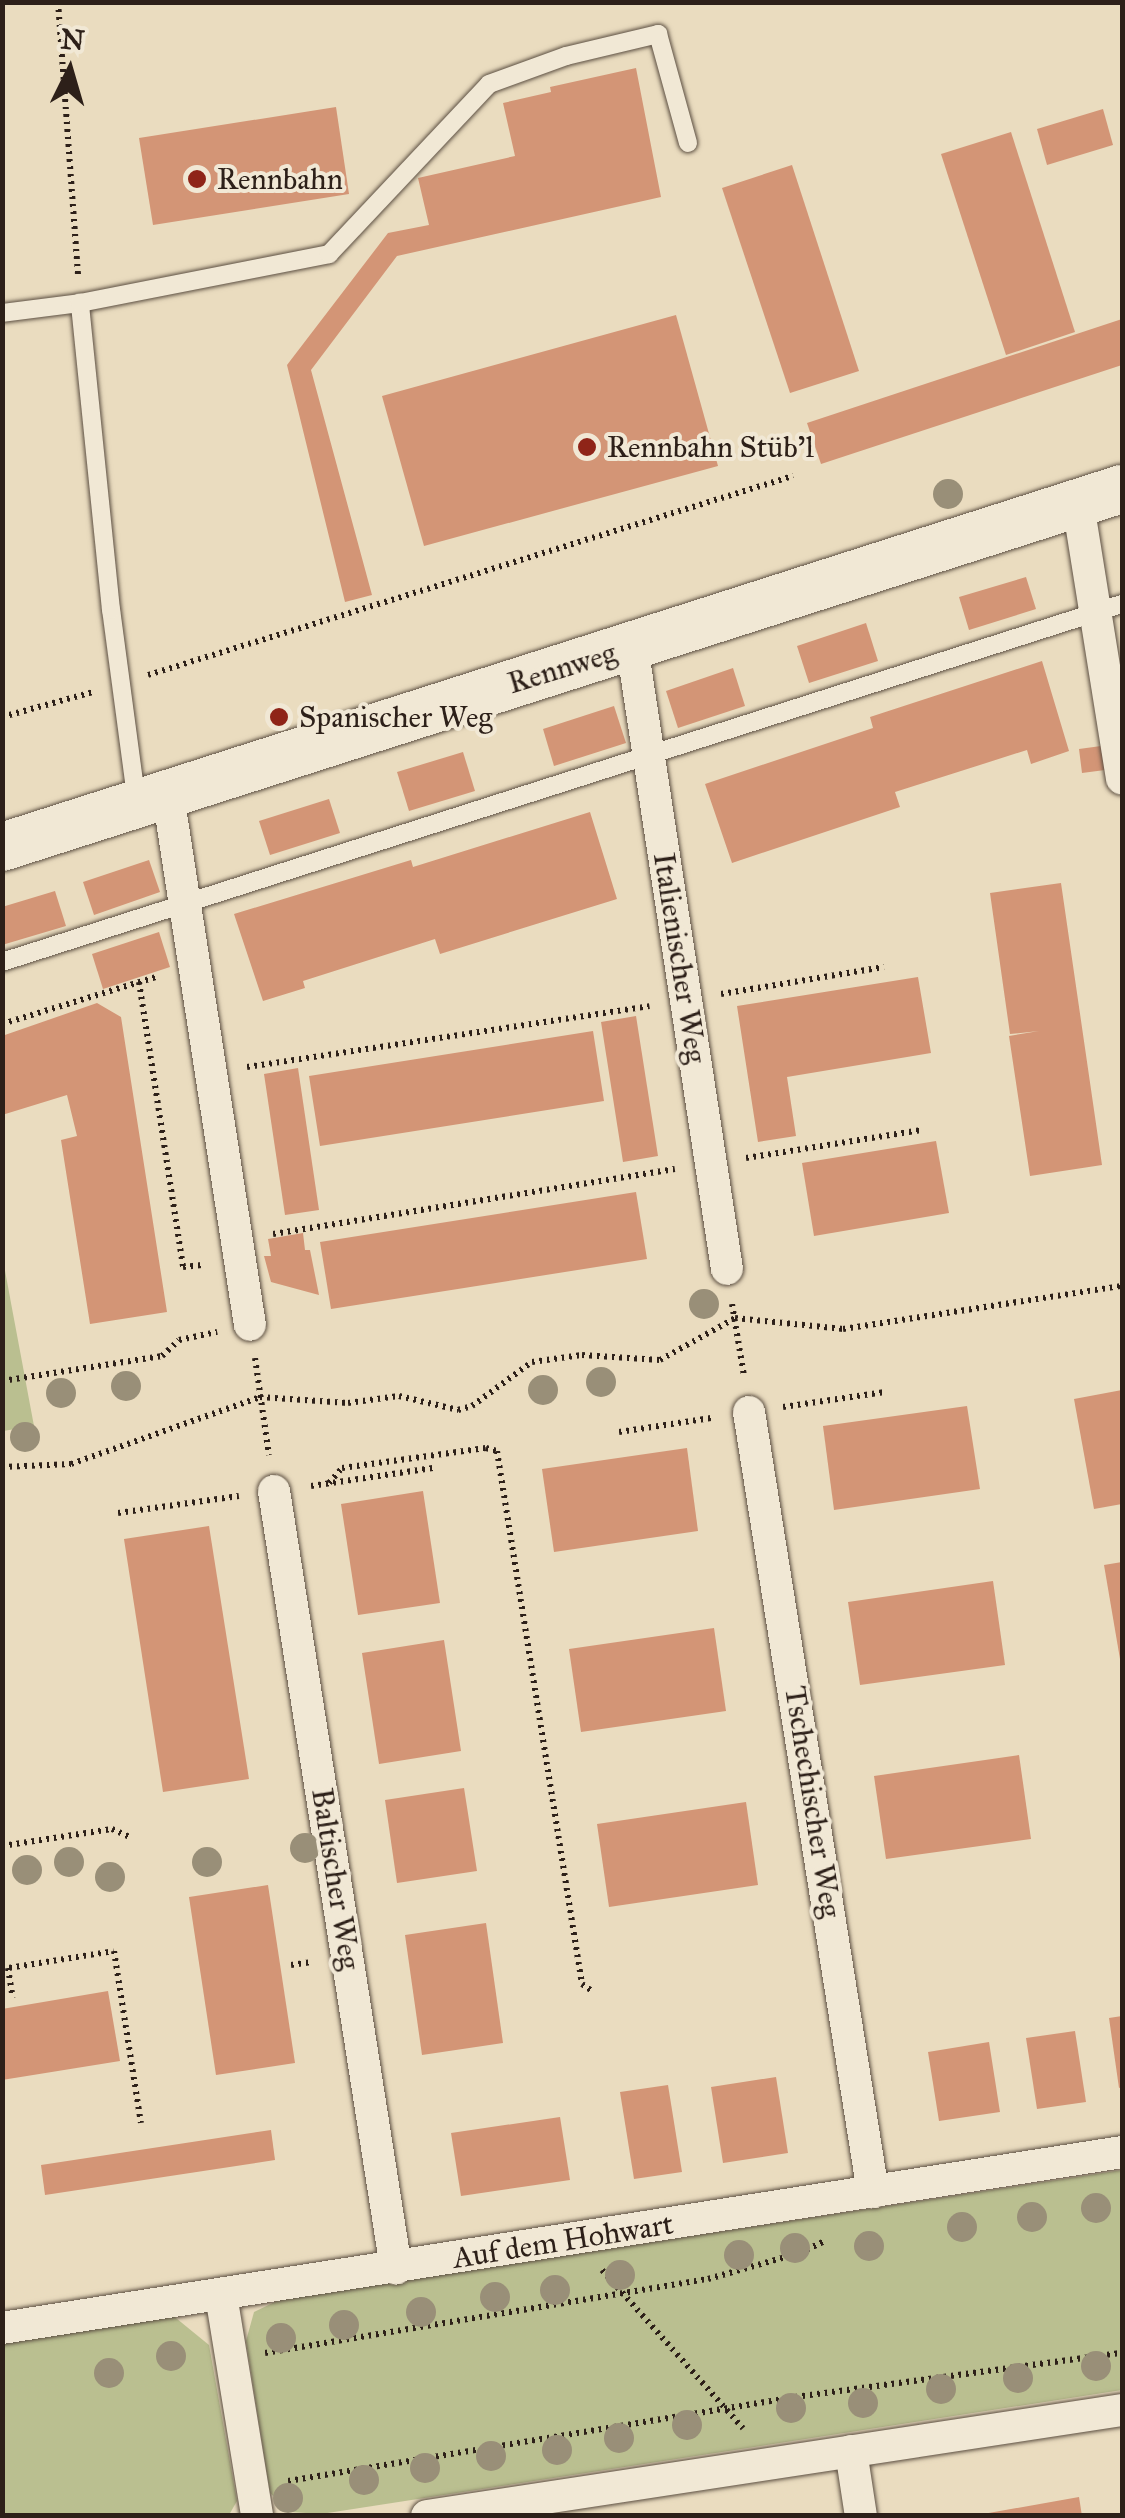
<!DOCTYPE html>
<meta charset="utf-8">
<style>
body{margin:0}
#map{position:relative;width:1125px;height:2518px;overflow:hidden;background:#eadcbf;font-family:"IM FELL Great Primer",serif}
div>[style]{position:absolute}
.green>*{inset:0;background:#babf90}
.building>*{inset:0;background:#d39576}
.path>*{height:6px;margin-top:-3px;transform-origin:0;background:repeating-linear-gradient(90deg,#2d2019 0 2.5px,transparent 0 7.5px)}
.roads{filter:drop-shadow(0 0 2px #5c4f42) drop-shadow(0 0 2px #5c4f42)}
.lane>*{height:18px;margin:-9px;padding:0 9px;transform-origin:9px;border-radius:9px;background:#f1e8d5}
.street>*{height:32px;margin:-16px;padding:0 16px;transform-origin:16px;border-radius:16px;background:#f1e8d5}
.secondary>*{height:48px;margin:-24px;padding:0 24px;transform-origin:24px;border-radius:24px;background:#f1e8d5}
.trees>*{width:30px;height:30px;margin:-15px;border-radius:50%;background:#998f78}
.dots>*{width:28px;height:28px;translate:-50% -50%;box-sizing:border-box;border:5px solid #f1e8d5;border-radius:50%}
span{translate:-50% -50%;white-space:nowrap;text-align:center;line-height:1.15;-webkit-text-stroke:8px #f1e8d5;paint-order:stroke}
.poi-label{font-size:30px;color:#2d2019}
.left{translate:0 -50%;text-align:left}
.street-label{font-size:30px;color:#2d2019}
.frame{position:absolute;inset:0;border:5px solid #2d2019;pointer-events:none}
.north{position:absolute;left:20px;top:20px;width:100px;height:100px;-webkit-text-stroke:8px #f1e8d5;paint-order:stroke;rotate:5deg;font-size:28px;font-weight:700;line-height:40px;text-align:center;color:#2d2019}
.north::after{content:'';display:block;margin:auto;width:35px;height:45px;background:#2d2019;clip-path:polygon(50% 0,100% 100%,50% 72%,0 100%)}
</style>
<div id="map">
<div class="green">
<i style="clip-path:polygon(3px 1260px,34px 1426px,3px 1431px,2px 1260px)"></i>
<i style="clip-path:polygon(1122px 2170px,1122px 2390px,321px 2514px,291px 2512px,270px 2493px,246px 2341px,254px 2312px,281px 2299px)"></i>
<i style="clip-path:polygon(171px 2314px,209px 2345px,237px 2501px,229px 2515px,3px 2516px,3px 2340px)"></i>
</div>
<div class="building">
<i style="clip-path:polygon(636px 68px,661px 197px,397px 256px,311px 370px,372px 595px,345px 602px,287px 365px,388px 233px,429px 225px,418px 178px,515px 156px,503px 103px,551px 92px,550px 87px)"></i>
<i style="clip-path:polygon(336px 107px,349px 194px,153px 225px,139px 138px)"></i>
<i style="clip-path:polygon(1103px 109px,1113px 145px,1047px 165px,1037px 129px)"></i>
<i style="clip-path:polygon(1011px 132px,1075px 332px,1006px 355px,941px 154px)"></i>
<i style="clip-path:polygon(792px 165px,859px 371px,790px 393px,722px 188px)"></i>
<i style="clip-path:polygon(676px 315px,718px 466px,424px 546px,382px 396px)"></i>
<i style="clip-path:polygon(1122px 319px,1122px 365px,821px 464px,807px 423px)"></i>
<i style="clip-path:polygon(1026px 577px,1036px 609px,969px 630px,959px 597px)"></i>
<i style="clip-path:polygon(866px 623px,878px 661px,809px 683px,797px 646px)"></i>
<i style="clip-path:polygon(1042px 661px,1069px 751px,1031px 764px,1027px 750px,895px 792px,900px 807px,732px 863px,705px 784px,873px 728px,870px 717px)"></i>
<i style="clip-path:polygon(733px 668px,745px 706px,678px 728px,666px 691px)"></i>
<i style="clip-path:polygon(614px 706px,626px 743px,554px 766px,543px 729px)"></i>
<i style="clip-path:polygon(1101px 746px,1105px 770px,1082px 773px,1079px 749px)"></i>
<i style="clip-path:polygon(463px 752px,475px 791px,409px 811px,397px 772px)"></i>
<i style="clip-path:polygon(329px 799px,340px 833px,270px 855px,259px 821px)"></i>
<i style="clip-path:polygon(590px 812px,617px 899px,440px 954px,435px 939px,303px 981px,305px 988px,263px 1001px,234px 914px,411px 860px,413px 867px)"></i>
<i style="clip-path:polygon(149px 860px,160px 892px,94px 915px,83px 882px)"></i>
<i style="clip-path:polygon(1061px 883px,1102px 1165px,1030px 1176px,1009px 1036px,1039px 1031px,1010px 1034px,990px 893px)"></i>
<i style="clip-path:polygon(55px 891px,66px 926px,2px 945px,2px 907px)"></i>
<i style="clip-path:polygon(159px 932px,170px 967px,103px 989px,92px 954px)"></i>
<i style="clip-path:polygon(918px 977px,931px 1053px,787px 1077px,796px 1136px,758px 1142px,737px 1006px)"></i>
<i style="clip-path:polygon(97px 1003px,121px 1017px,167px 1312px,90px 1324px,61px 1140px,77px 1136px,67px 1095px,2px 1115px,2px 1036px)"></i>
<i style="clip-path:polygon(636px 1016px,658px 1156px,623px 1162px,601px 1022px)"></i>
<i style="clip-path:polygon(593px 1031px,604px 1101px,320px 1146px,309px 1076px)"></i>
<i style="clip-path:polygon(298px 1068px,319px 1210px,285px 1215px,264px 1074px)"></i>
<i style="clip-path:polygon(936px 1141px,949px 1213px,814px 1236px,802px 1163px)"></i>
<i style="clip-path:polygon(636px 1192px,647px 1259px,331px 1309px,320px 1242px)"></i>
<i style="clip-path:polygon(303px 1233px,305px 1250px,310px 1250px,319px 1295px,271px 1282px,264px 1256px,271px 1256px,268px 1239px)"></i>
<i style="clip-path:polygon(1122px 1390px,1122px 1504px,1094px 1509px,1074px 1399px)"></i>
<i style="clip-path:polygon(967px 1406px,980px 1489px,834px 1510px,823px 1426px)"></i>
<i style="clip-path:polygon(687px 1448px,698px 1531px,554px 1552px,542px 1469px)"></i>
<i style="clip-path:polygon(423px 1491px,440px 1603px,358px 1615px,341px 1504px)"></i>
<i style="clip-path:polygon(209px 1526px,249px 1779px,163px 1792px,124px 1539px)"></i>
<i style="clip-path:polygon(1122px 1562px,1122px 1659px,1120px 1659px,1104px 1565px)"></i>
<i style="clip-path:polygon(993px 1581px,1005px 1665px,860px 1685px,848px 1602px)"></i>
<i style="clip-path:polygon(714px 1628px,726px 1711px,581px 1732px,569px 1649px)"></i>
<i style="clip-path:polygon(444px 1640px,461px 1751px,379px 1764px,362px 1653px)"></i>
<i style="clip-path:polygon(1019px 1755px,1031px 1839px,886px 1859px,874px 1776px)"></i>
<i style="clip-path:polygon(464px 1788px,477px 1871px,397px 1883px,385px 1800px)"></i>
<i style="clip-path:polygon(746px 1802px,758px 1885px,609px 1907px,597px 1824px)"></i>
<i style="clip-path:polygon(268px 1885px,295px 2063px,216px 2075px,189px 1897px)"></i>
<i style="clip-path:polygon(486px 1923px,503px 2043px,422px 2055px,405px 1935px)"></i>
<i style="clip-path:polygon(108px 1991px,120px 2061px,2px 2080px,2px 2009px)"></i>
<i style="clip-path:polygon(1122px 2016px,1122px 2087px,1119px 2088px,1109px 2018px)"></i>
<i style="clip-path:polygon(1075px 2031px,1086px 2102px,1037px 2109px,1026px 2038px)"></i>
<i style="clip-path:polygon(989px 2042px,1000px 2112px,939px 2121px,928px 2052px)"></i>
<i style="clip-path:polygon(776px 2077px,788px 2153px,723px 2163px,711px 2087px)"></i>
<i style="clip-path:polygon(668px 2085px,682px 2172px,634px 2179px,620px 2092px)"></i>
<i style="clip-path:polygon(560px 2117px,570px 2180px,461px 2196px,451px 2133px)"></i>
<i style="clip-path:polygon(271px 2130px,275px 2160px,45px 2195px,41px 2165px)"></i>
<i style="clip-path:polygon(1079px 2497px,1082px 2516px,983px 2516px,983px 2514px)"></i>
</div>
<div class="path">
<i style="left:58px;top:2px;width:274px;rotate:85.8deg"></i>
<i style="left:148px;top:675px;width:675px;rotate:-17.15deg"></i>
<i style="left:2px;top:717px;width:94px;rotate:-15.4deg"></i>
<i style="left:139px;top:982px;width:288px;rotate:81.2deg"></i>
<i style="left:183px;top:1267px;width:19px;rotate:-6deg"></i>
<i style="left:721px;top:994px;width:165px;rotate:-9.4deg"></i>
<i style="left:2px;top:1024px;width:164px;rotate:-17deg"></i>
<i style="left:247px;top:1067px;width:407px;rotate:-8.6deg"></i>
<i style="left:746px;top:1158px;width:176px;rotate:-9.1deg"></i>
<i style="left:273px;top:1234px;width:407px;rotate:-9.2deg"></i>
<i style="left:732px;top:1304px;width:73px;rotate:80.5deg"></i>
<i style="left:255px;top:1358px;width:98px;rotate:81.8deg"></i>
<i style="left:2px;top:1381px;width:162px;rotate:-8.9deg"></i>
<i style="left:162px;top:1356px;width:23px;rotate:-43deg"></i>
<i style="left:179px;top:1340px;width:39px;rotate:-12deg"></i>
<i style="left:783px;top:1407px;width:103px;rotate:-8.4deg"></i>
<i style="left:619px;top:1432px;width:93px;rotate:-8.7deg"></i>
<i style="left:2px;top:1467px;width:69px;rotate:-2.5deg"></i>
<i style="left:71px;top:1464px;width:201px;rotate:-19.5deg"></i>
<i style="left:260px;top:1397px;width:88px;rotate:3.9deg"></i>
<i style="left:348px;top:1403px;width:51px;rotate:-7.8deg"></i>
<i style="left:399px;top:1396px;width:61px;rotate:13.3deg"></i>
<i style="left:458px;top:1410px;width:15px;rotate:-16deg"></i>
<i style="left:472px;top:1406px;width:74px;rotate:-36.3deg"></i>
<i style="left:532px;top:1362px;width:50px;rotate:-8deg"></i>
<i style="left:582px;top:1355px;width:78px;rotate:3.7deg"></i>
<i style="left:660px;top:1360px;width:86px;rotate:-29.2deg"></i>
<i style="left:735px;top:1318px;width:109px;rotate:5.8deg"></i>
<i style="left:843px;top:1329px;width:282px;rotate:-8.8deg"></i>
<i style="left:329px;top:1483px;width:20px;rotate:-49deg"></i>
<i style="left:342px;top:1468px;width:145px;rotate:-7.9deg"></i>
<i style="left:486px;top:1448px;width:11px;rotate:15deg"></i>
<i style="left:497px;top:1451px;width:540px;rotate:80.94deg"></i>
<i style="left:582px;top:1984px;width:12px;rotate:35deg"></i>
<i style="left:311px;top:1486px;width:123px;rotate:-8.4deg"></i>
<i style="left:118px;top:1513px;width:122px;rotate:-8deg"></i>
<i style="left:2px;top:1846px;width:111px;rotate:-8.8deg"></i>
<i style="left:112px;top:1829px;width:20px;rotate:24deg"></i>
<i style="left:291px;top:1965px;width:21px;rotate:-8deg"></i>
<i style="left:8px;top:1968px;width:30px;rotate:81deg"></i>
<i style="left:2px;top:1969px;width:113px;rotate:-9.1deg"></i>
<i style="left:114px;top:1951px;width:174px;rotate:81.1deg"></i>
<i style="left:1022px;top:2210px;width:16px;rotate:79deg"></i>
<i style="left:602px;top:2270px;width:212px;rotate:48.3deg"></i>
<i style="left:265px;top:2353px;width:449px;rotate:-9.5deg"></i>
<i style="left:708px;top:2279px;width:96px;rotate:-15.8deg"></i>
<i style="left:800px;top:2253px;width:28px;rotate:-26deg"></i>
<i style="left:288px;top:2481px;width:514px;rotate:-9.41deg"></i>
<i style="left:795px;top:2397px;width:330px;rotate:-7.7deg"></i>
</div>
<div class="roads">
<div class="lane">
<i style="left:2px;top:313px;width:79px;rotate:-7.3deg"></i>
<i style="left:137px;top:804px;width:196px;rotate:-97.6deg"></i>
<i style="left:111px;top:610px;width:309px;rotate:-95.8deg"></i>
<i style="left:80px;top:303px;width:254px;rotate:-11.1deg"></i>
<i style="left:329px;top:254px;width:233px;rotate:-46.7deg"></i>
<i style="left:489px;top:84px;width:82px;rotate:-20deg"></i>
<i style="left:566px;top:56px;width:95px;rotate:-13.4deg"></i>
<i style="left:658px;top:34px;width:113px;rotate:74.6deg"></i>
<i style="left:2px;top:962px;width:1176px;rotate:-17.73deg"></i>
</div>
<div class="street">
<i style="left:1078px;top:504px;width:278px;rotate:80.9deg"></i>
<i style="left:632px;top:646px;width:630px;rotate:81.33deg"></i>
<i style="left:168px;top:795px;width:536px;rotate:81.21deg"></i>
<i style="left:749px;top:1412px;width:790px;rotate:80.97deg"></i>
<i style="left:274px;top:1491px;width:787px;rotate:81.08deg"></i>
<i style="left:221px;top:2295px;width:224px;rotate:80.7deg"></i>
<i style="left:2px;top:2328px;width:1134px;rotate:-8.93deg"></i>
<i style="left:851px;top:2451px;width:66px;rotate:81.3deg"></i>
<i style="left:427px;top:2516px;width:703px;rotate:-8.67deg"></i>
</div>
<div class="secondary">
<i style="left:2px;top:847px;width:1176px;rotate:-17.73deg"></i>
</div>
</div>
<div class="trees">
<i style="left:948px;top:494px"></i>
<i style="left:704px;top:1304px"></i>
<i style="left:601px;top:1382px"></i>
<i style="left:126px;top:1386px"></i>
<i style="left:543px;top:1390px"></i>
<i style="left:61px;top:1393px"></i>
<i style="left:25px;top:1437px"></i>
<i style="left:305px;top:1848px"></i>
<i style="left:69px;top:1862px"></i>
<i style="left:207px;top:1862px"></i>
<i style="left:27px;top:1870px"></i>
<i style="left:110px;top:1877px"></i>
<i style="left:1096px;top:2208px"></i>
<i style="left:1032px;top:2217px"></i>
<i style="left:962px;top:2227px"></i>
<i style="left:869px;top:2246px"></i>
<i style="left:795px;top:2248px"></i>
<i style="left:739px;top:2255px"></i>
<i style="left:620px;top:2275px"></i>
<i style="left:555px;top:2290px"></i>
<i style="left:495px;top:2297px"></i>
<i style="left:421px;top:2312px"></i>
<i style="left:344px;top:2325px"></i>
<i style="left:281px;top:2338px"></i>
<i style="left:171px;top:2356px"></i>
<i style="left:1096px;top:2366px"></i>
<i style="left:109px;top:2373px"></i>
<i style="left:1018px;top:2378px"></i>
<i style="left:941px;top:2389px"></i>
<i style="left:863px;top:2403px"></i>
<i style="left:791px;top:2408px"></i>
<i style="left:687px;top:2425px"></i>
<i style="left:619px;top:2438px"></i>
<i style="left:557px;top:2450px"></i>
<i style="left:491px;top:2456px"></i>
<i style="left:425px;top:2468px"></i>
<i style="left:364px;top:2480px"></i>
<i style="left:288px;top:2498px"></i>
</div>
<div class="dots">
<i style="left:197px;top:179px;background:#8f2418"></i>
<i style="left:587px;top:447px;background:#8f2418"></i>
<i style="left:279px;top:717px;background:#8f2418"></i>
</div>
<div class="poi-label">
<span class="left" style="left:217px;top:179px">Rennbahn</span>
<span class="left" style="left:607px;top:447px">Rennbahn Stüb'l</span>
<span class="left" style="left:299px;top:717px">Spanischer Weg</span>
</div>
<div class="street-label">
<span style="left:562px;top:668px;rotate:-17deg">Rennweg</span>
<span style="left:680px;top:958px;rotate:81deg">Italienischer Weg</span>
<span style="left:813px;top:1802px;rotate:81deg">Tschechischer Weg</span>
<span style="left:336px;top:1879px;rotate:81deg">Baltischer Weg</span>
<span style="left:563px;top:2241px;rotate:-9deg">Auf dem Hohwart</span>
</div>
<div class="frame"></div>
<div class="north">N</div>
</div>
